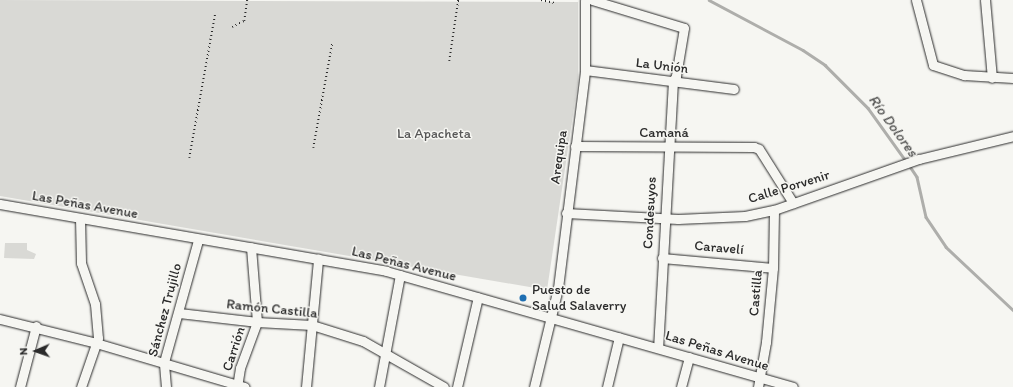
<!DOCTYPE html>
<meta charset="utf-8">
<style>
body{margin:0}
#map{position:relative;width:1013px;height:387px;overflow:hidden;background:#f6f6f2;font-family:Itim,sans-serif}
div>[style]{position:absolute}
.green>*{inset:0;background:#d9d9d5}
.stream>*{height:2.5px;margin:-1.25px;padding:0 1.25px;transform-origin:1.25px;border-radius:1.25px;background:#aeaeab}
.path>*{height:1.5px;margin-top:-0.75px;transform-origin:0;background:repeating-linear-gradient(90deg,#2b2b2b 0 1px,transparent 0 4px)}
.roads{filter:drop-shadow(0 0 1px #2b2b2b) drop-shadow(0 0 1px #2b2b2b)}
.minor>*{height:9px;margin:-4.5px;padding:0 4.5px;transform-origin:4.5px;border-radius:4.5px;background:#f6f6f2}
.dots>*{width:11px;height:11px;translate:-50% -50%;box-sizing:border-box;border:2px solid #f6f6f2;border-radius:50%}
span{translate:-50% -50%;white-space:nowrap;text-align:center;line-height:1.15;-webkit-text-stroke:3px #f6f6f2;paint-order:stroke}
.street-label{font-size:14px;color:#2b2b2b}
.park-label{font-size:14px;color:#565656}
.poi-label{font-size:14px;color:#2b2b2b}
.left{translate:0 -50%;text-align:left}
.water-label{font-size:15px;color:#525251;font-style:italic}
.north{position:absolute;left:16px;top:331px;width:40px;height:40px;-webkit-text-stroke:3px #f6f6f2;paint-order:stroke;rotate:268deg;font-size:11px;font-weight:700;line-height:16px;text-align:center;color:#2b2b2b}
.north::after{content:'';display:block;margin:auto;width:14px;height:18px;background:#2b2b2b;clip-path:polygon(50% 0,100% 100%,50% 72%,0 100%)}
</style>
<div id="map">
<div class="green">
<i style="clip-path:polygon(0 0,578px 2px,578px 81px,547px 290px,0 196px)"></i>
<i style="clip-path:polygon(5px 243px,27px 243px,27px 250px,36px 254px,34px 259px,4px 258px)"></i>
</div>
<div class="stream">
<i style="left:709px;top:0;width:106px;rotate:28deg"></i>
<i style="left:803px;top:50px;width:27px;rotate:34deg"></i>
<i style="left:825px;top:65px;width:61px;rotate:45deg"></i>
<i style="left:868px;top:108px;width:65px;rotate:54.4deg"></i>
<i style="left:909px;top:165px;width:14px;rotate:56deg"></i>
<i style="left:917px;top:177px;width:41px;rotate:77.3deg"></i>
<i style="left:926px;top:217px;width:36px;rotate:56deg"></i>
<i style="left:946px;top:247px;width:92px;rotate:43.2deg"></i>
</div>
<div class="path">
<i style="left:541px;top:0;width:14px;rotate:12deg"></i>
<i style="left:232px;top:27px;width:13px;rotate:-27deg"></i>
<i style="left:244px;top:21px;width:21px;rotate:-82deg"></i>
<i style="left:449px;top:61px;width:62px;rotate:-81.6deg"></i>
<i style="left:313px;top:148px;width:107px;rotate:-79.7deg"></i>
<i style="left:189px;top:158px;width:147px;rotate:-79.8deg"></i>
</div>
<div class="roads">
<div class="minor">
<i style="left:592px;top:0;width:96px;rotate:16.9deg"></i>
<i style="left:684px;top:28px;width:49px;rotate:99.5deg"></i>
<i style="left:676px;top:76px;width:6px;rotate:121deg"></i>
<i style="left:673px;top:81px;width:267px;rotate:93.2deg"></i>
<i style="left:916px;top:0;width:67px;rotate:75.3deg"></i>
<i style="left:933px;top:65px;width:33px;rotate:18deg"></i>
<i style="left:964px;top:75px;width:49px;rotate:3.5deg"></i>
<i style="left:985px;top:0;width:78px;rotate:84.9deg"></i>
<i style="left:585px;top:70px;width:150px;rotate:7.3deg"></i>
<i style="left:575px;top:146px;width:179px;rotate:0.3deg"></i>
<i style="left:754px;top:147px;width:5px;rotate:22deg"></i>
<i style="left:759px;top:149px;width:64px;rotate:57.8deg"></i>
<i style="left:0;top:204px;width:392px;rotate:9.8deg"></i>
<i style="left:386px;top:271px;width:423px;rotate:15.9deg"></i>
<i style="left:566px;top:213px;width:112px;rotate:3.1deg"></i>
<i style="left:678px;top:219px;width:67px;rotate:-2.6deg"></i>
<i style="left:745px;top:216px;width:30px;rotate:-12deg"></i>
<i style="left:774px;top:210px;width:154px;rotate:-19.4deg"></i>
<i style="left:919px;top:159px;width:97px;rotate:-13.7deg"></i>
<i style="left:80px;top:218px;width:45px;rotate:88.7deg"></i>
<i style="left:81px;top:263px;width:43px;rotate:71.1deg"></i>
<i style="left:95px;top:304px;width:34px;rotate:85deg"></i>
<i style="left:98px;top:338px;width:52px;rotate:109.1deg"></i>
<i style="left:662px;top:258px;width:111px;rotate:5.1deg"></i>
<i style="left:179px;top:313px;width:79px;rotate:6.6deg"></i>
<i style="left:257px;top:322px;width:55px;rotate:3.1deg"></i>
<i style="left:312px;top:325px;width:53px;rotate:17.4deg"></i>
<i style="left:363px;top:341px;width:93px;rotate:29.6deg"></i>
<i style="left:0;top:319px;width:99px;rotate:14deg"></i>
<i style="left:96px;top:343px;width:155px;rotate:16.5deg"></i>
<i style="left:20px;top:387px;width:63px;rotate:-75.3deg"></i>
<i style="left:166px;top:387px;width:25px;rotate:-95deg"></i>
<i style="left:164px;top:362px;width:127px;rotate:-74.4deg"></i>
<i style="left:237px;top:387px;width:19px;rotate:-81deg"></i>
<i style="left:240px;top:368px;width:49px;rotate:-69.7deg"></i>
<i style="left:257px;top:322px;width:75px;rotate:-94.6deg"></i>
<i style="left:306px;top:387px;width:129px;rotate:-84.6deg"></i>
<i style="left:379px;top:387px;width:114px;rotate:-79.4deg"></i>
<i style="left:457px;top:387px;width:92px;rotate:-76.9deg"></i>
<i style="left:534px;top:387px;width:102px;rotate:-76.4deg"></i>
<i style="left:558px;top:288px;width:220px;rotate:-82.9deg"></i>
<i style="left:585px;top:70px;width:70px;rotate:-90deg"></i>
<i style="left:607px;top:387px;width:51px;rotate:-76.5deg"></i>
<i style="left:681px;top:387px;width:31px;rotate:-75deg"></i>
<i style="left:758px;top:387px;width:46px;rotate:-79.9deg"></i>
<i style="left:766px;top:342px;width:74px;rotate:-84.6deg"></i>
<i style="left:773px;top:268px;width:58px;rotate:-89deg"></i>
</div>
</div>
<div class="dots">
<i style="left:523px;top:298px;background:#1f6fb2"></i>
</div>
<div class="street-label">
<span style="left:662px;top:66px;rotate:7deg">La Unión</span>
<span style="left:664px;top:133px">Camaná</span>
<span style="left:559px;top:157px;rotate:-82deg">Arequipa</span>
<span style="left:789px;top:187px;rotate:-17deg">Calle Porvenir</span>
<span style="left:85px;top:205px;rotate:10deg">Las Peñas Avenue</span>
<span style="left:650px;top:213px;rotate:-87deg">Condesuyos</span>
<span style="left:719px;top:248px;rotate:5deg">Caravelí</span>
<span style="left:404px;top:264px;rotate:14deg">Las Peñas Avenue</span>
<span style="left:756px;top:293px;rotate:-85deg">Castilla</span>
<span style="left:272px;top:309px;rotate:6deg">Ramón Castilla</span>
<span style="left:165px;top:310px;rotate:-75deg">Sánchez Trujillo</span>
<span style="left:234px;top:349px;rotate:-72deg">Carrión</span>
<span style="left:717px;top:351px;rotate:17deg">Las Peñas Avenue</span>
</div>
<div class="park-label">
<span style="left:434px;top:134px">La Apacheta</span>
</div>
<div class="poi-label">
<span class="left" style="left:532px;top:298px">Puesto de<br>Salud Salaverry</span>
</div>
<div class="water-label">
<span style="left:893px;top:126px;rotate:54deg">Río Dolores</span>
</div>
<div class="north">N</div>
</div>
